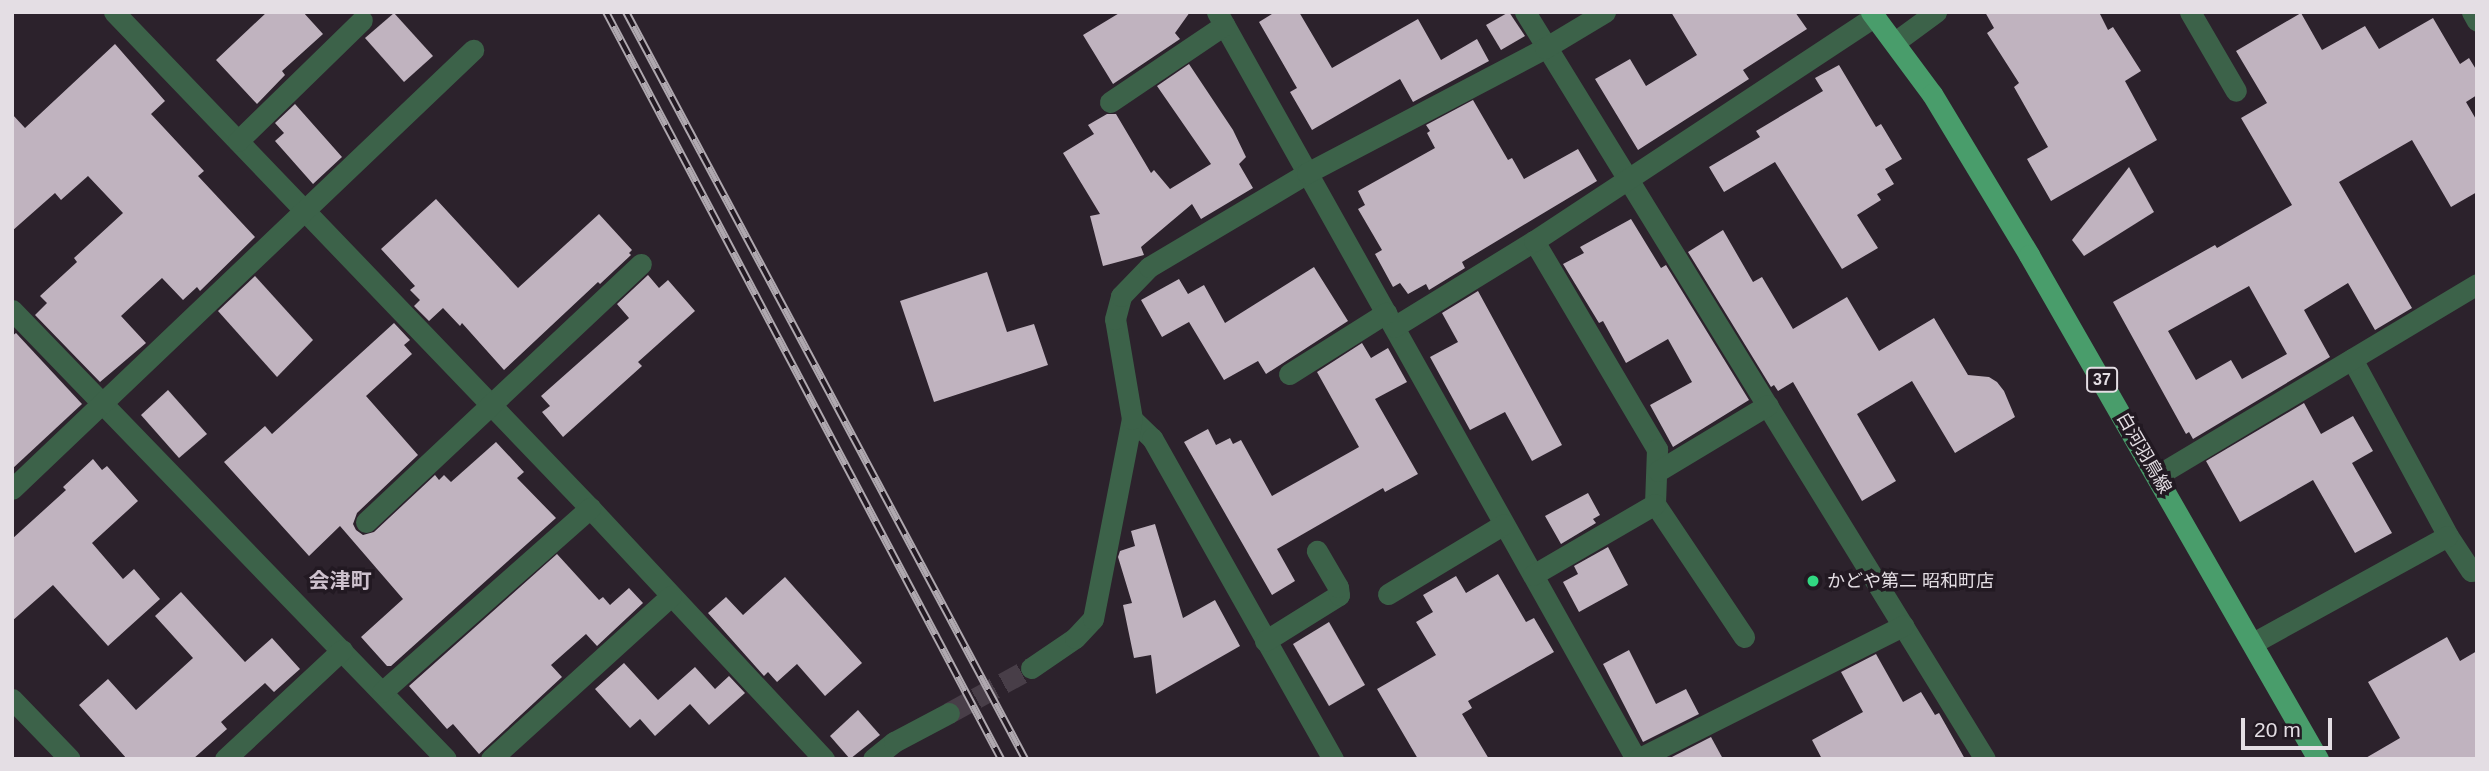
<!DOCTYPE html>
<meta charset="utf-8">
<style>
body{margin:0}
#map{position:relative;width:2489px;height:771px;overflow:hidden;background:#2c222c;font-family:Arial,"Noto Sans JP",sans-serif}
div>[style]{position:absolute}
.building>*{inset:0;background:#c0b3bf}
.street-tunnel>*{height:21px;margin-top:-10.5px;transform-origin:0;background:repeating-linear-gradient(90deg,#483e48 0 21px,transparent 0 31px)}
.street>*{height:21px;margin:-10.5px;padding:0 10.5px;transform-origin:10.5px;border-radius:10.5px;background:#3c6249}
.primary>*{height:21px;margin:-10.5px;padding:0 10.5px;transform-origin:10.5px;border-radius:10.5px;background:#499d6b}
.rail>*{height:8px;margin-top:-4px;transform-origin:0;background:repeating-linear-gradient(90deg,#221922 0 16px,#afa8af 0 32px);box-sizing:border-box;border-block:2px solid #afa8af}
.dots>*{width:19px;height:19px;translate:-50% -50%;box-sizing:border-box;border:4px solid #221922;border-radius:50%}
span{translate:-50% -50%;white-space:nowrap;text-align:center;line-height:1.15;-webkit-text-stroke:7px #221922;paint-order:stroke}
.shield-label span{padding:2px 5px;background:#221922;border:2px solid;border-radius:5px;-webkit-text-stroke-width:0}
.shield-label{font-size:16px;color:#e4dee4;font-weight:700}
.street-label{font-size:18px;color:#e4dee4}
.poi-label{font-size:18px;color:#e4dee4}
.left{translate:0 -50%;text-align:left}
.quarter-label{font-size:21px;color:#cdc1cd;font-weight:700}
.frame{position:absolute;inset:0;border:14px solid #e4dee4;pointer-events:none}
.scale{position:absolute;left:2241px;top:718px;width:91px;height:32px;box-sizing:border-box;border:4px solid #e4dee4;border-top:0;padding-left:9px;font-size:21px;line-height:24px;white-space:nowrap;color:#e4dee4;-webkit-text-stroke:5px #221922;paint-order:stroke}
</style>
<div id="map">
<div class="building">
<i style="clip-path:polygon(267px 12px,303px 12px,323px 34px,282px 71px,285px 75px,257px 104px,216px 60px)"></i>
<i style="clip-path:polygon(1121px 12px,1190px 12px,1175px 33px,1180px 39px,1113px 84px,1083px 35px)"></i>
<i style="clip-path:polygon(1275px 12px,1299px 12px,1332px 68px,1418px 19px,1441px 60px,1477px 39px,1489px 61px,1413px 102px,1400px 79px,1312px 130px,1290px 92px,1297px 88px,1259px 22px)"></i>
<i style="clip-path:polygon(1509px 12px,1525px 36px,1501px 50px,1486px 25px)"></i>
<i style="clip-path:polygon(1671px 12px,1795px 12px,1807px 29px,1743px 70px,1749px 79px,1638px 150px,1595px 79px,1630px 59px,1646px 86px,1697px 55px)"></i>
<i style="clip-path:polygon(1985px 12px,2099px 12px,2108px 30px,2113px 27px,2141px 71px,2125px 81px,2157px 140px,2051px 201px,2027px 159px,2048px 147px,2014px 87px,2019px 83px,1987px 33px,1994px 28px)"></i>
<i style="clip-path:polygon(394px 13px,433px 56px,404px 82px,365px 38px)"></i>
<i style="clip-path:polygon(evenodd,2301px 13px,2322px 50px,2365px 26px,2379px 49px,2433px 18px,2460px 64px,2469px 58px,2477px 71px,2477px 95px,2466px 102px,2477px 121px,2477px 192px,2451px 207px,2412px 140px,2339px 182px,2412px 308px,2375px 330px,2348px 283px,2304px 310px,2330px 357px,2193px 439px,2189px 432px,2186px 434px,2113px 302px,2215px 245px,2217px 248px,2292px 205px,2241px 118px,2267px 103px,2236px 51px,2301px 13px,2249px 286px,2287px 354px,2242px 379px,2231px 360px,2196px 380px,2168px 331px,2249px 286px)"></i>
<i style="clip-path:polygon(115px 44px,165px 101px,151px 114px,204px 171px,198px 176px,255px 237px,200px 291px,197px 287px,183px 300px,162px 278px,121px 316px,146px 343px,100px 382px,35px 315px,47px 303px,40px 296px,77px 262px,74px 258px,123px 213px,88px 176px,61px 200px,55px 193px,12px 231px,12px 114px,25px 128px)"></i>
<i style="clip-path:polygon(1189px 64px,1233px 130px,1246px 157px,1239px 164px,1253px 188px,1201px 219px,1192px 204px,1141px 247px,1144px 255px,1103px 266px,1090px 216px,1100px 214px,1063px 153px,1094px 134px,1088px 125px,1107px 114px,1116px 114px,1151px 173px,1154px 170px,1170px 189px,1211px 164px,1157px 86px)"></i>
<i style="clip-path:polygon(1839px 65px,1876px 127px,1881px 124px,1902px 159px,1885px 169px,1894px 184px,1877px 194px,1881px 200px,1857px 215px,1878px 248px,1842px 269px,1775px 162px,1724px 192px,1709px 167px,1760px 137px,1756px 131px,1823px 91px,1815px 78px)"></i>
<i style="clip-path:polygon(1473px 100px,1508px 160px,1512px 158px,1524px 179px,1578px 149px,1597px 181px,1462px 262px,1465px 268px,1429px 290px,1426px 284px,1408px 294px,1400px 283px,1393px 287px,1375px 254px,1382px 250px,1358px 209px,1365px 205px,1358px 191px,1435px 148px,1427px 133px,1430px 131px,1426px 125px)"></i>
<i style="clip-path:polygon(295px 104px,342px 157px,313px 184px,275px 141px,284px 133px,275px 123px)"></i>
<i style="clip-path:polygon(2129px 167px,2154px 212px,2084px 256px,2072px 240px)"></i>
<i style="clip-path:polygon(436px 199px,518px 288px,599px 214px,632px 250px,629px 253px,631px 255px,600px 284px,598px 282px,504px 370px,462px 323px,460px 326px,443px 308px,429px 321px,414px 306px,420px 300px,410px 290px,415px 286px,381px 249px)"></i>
<i style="clip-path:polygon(1631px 219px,1661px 268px,1666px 265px,1749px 400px,1673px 447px,1650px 405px,1692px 382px,1668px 339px,1626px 363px,1603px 321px,1599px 323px,1563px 264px,1584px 253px,1580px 247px)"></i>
<i style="clip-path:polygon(1723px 230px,1753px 282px,1762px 277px,1793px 329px,1847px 297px,1879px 351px,1934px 318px,1968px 375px,1989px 377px,1997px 382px,2004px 391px,2015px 417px,1955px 453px,1912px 381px,1857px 414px,1896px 481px,1862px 501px,1793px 382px,1778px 391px,1774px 385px,1771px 387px,1688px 252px)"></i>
<i style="clip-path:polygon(1314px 267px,1348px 321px,1266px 374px,1258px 361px,1224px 380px,1189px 322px,1162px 337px,1141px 300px,1179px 279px,1188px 294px,1204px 285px,1225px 323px)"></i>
<i style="clip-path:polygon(987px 272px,1007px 332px,1034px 324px,1048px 365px,934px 402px,900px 301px)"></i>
<i style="clip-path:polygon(648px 275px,659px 288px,668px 280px,695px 311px,638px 362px,642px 366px,563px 437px,542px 412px,550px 406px,541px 396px,629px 318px,617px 304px)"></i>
<i style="clip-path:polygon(255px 276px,313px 340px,277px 377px,218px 311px)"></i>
<i style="clip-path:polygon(1478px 291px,1562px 445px,1532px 461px,1505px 412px,1470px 430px,1430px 357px,1458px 342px,1442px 313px)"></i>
<i style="clip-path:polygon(394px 323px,410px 340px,404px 345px,412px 354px,366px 396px,418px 455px,357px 513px,353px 524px,356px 530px,363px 535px,374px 532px,435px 475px,439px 480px,444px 475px,451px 482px,496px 442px,524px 472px,517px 478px,556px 518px,391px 666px,387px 666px,361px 637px,403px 599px,340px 526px,309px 556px,224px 462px,265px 426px,272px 434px)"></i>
<i style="clip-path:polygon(16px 333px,82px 404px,12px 469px,12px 336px)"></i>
<i style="clip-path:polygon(1362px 343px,1371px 358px,1388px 348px,1407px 382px,1375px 399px,1418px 474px,1385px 492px,1383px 488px,1277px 549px,1295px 581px,1272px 595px,1184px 442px,1208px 429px,1216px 445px,1230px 438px,1233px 444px,1241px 440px,1272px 496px,1359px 447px,1317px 372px)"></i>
<i style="clip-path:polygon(168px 390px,207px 434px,179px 458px,141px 415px)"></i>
<i style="clip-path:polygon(2304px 403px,2321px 434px,2353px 416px,2373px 451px,2352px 463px,2392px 533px,2355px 553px,2313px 480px,2240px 522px,2206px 461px)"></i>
<i style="clip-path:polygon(93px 459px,102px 470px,107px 466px,138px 501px,92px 543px,123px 579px,134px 569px,160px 599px,108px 646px,53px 585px,12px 621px,12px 539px,66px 490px,63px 487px)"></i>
<i style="clip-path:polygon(1588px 493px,1600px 515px,1593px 519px,1596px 523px,1561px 544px,1545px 516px)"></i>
<i style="clip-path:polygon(1155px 524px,1183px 618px,1215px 600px,1240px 646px,1156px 694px,1151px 655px,1134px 658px,1123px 605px,1132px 603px,1118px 557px,1120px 551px,1135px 546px,1131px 531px)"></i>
<i style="clip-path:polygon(1608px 547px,1628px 585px,1579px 612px,1563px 582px,1578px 574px,1574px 566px)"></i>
<i style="clip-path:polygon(557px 554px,599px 600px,603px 597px,610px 605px,629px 588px,643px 603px,597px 646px,586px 634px,551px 665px,562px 677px,479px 754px,453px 724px,447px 729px,409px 686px)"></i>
<i style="clip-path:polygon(1498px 574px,1526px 622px,1534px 618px,1554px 652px,1468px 701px,1472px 708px,1462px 714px,1489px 759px,1418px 759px,1377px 689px,1436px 655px,1416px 622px,1433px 612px,1423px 595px,1456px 576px,1466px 593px)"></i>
<i style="clip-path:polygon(785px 577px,862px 663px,825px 696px,797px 664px,777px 682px,768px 672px,764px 676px,708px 613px,726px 597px,743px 615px)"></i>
<i style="clip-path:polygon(181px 592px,245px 662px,272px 638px,300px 669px,274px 692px,265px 683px,221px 722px,227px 729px,193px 759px,127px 759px,79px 705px,108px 679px,136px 710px,193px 658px,155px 616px)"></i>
<i style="clip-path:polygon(1329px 622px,1365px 685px,1329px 706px,1293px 644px)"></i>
<i style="clip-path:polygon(2447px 637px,2460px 661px,2477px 651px,2477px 759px,2364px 759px,2400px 738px,2368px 682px)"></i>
<i style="clip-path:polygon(1629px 650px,1656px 704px,1686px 689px,1699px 714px,1643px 742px,1603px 664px)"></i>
<i style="clip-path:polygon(1876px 654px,1903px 702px,1921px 692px,1935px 715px,1939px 713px,1965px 759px,1822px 759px,1812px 740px,1863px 712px,1841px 672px)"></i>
<i style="clip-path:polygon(624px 663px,658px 700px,695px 667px,715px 689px,729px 676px,745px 693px,709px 725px,690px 704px,655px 736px,640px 719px,630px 728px,595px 689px)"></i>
<i style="clip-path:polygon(858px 710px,880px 735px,850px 759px,830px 736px)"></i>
<i style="clip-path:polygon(1711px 737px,1723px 759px,1668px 759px)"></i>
</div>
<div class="street-tunnel">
<i style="left:949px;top:713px;width:94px;rotate:-28.8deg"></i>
</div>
<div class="street">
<i style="left:114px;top:12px;width:687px;rotate:46.18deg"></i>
<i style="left:590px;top:508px;width:343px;rotate:47deg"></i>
<i style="left:1217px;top:12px;width:856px;rotate:60.71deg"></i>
<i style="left:1525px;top:12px;width:877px;rotate:58.38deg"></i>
<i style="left:2190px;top:12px;width:91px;rotate:59.8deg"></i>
<i style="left:2472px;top:12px;width:10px;rotate:61deg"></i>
<i style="left:1895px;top:42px;width:51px;rotate:-36.2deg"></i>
<i style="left:1110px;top:102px;width:138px;rotate:-34deg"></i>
<i style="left:238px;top:141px;width:173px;rotate:-44.3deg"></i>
<i style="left:1534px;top:241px;width:242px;rotate:59.4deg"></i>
<i style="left:1657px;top:449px;width:55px;rotate:92.1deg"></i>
<i style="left:1655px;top:504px;width:160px;rotate:56.2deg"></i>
<i style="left:12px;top:310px;width:624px;rotate:45.97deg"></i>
<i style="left:1394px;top:327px;width:164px;rotate:-31.6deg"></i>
<i style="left:1534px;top:241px;width:409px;rotate:-33.4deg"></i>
<i style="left:2352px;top:359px;width:201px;rotate:61.5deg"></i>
<i style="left:2448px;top:536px;width:42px;rotate:56.7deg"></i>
<i style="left:1289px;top:374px;width:115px;rotate:-32.2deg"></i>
<i style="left:1132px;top:419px;width:28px;rotate:44deg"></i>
<i style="left:1152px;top:438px;width:369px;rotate:60.6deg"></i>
<i style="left:1658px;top:471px;width:128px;rotate:-31deg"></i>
<i style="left:2158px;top:475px;width:372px;rotate:-30.9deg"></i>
<i style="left:12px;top:489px;width:637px;rotate:-43.6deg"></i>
<i style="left:366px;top:522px;width:377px;rotate:-43.2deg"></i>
<i style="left:1533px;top:575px;width:141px;rotate:-30.2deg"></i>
<i style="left:1388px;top:594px;width:135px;rotate:-31.1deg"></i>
<i style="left:1265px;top:641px;width:87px;rotate:-31.9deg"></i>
<i style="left:1339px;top:595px;width:8px;rotate:-97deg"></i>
<i style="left:1338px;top:587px;width:42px;rotate:-120.3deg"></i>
<i style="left:2253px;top:643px;width:222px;rotate:-28.8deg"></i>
<i style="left:1031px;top:668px;width:53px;rotate:-34.3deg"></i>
<i style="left:1075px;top:638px;width:26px;rotate:-47deg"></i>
<i style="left:1093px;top:619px;width:204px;rotate:-79deg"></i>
<i style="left:1132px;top:419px;width:101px;rotate:-99.6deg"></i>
<i style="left:1115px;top:319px;width:24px;rotate:-75deg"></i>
<i style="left:1121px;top:296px;width:40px;rotate:-46deg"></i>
<i style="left:1149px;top:267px;width:184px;rotate:-30.7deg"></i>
<i style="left:1307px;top:173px;width:269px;rotate:-27.7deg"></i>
<i style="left:1545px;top:48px;width:70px;rotate:-31deg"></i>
<i style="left:382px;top:692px;width:278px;rotate:-41.5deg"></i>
<i style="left:12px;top:699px;width:83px;rotate:46deg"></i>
<i style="left:225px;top:759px;width:160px;rotate:-43deg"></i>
<i style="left:491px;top:759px;width:243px;rotate:-42.2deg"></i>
<i style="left:873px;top:759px;width:27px;rotate:-39deg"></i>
<i style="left:894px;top:742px;width:62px;rotate:-27.8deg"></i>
<i style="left:1638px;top:759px;width:297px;rotate:-26.7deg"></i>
</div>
<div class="primary">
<i style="left:1871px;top:12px;width:102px;rotate:53.4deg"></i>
<i style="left:1932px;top:94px;width:188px;rotate:58.9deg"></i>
<i style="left:2029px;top:255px;width:581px;rotate:60.17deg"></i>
</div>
<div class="rail">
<i style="left:606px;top:12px;width:845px;rotate:62.13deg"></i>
<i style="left:626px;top:12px;width:847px;rotate:61.89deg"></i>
</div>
<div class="dots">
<i style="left:1813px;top:581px;background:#31d882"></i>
</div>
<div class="shield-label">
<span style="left:2102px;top:380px">37</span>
</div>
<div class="street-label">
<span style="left:2144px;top:453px;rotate:60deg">白河羽鳥線</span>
</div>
<div class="poi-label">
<span class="left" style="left:1827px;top:581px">かどや第二 昭和町店</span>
</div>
<div class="quarter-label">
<span style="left:340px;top:581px">会津町</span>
</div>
<div class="frame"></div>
<div class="scale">20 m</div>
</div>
